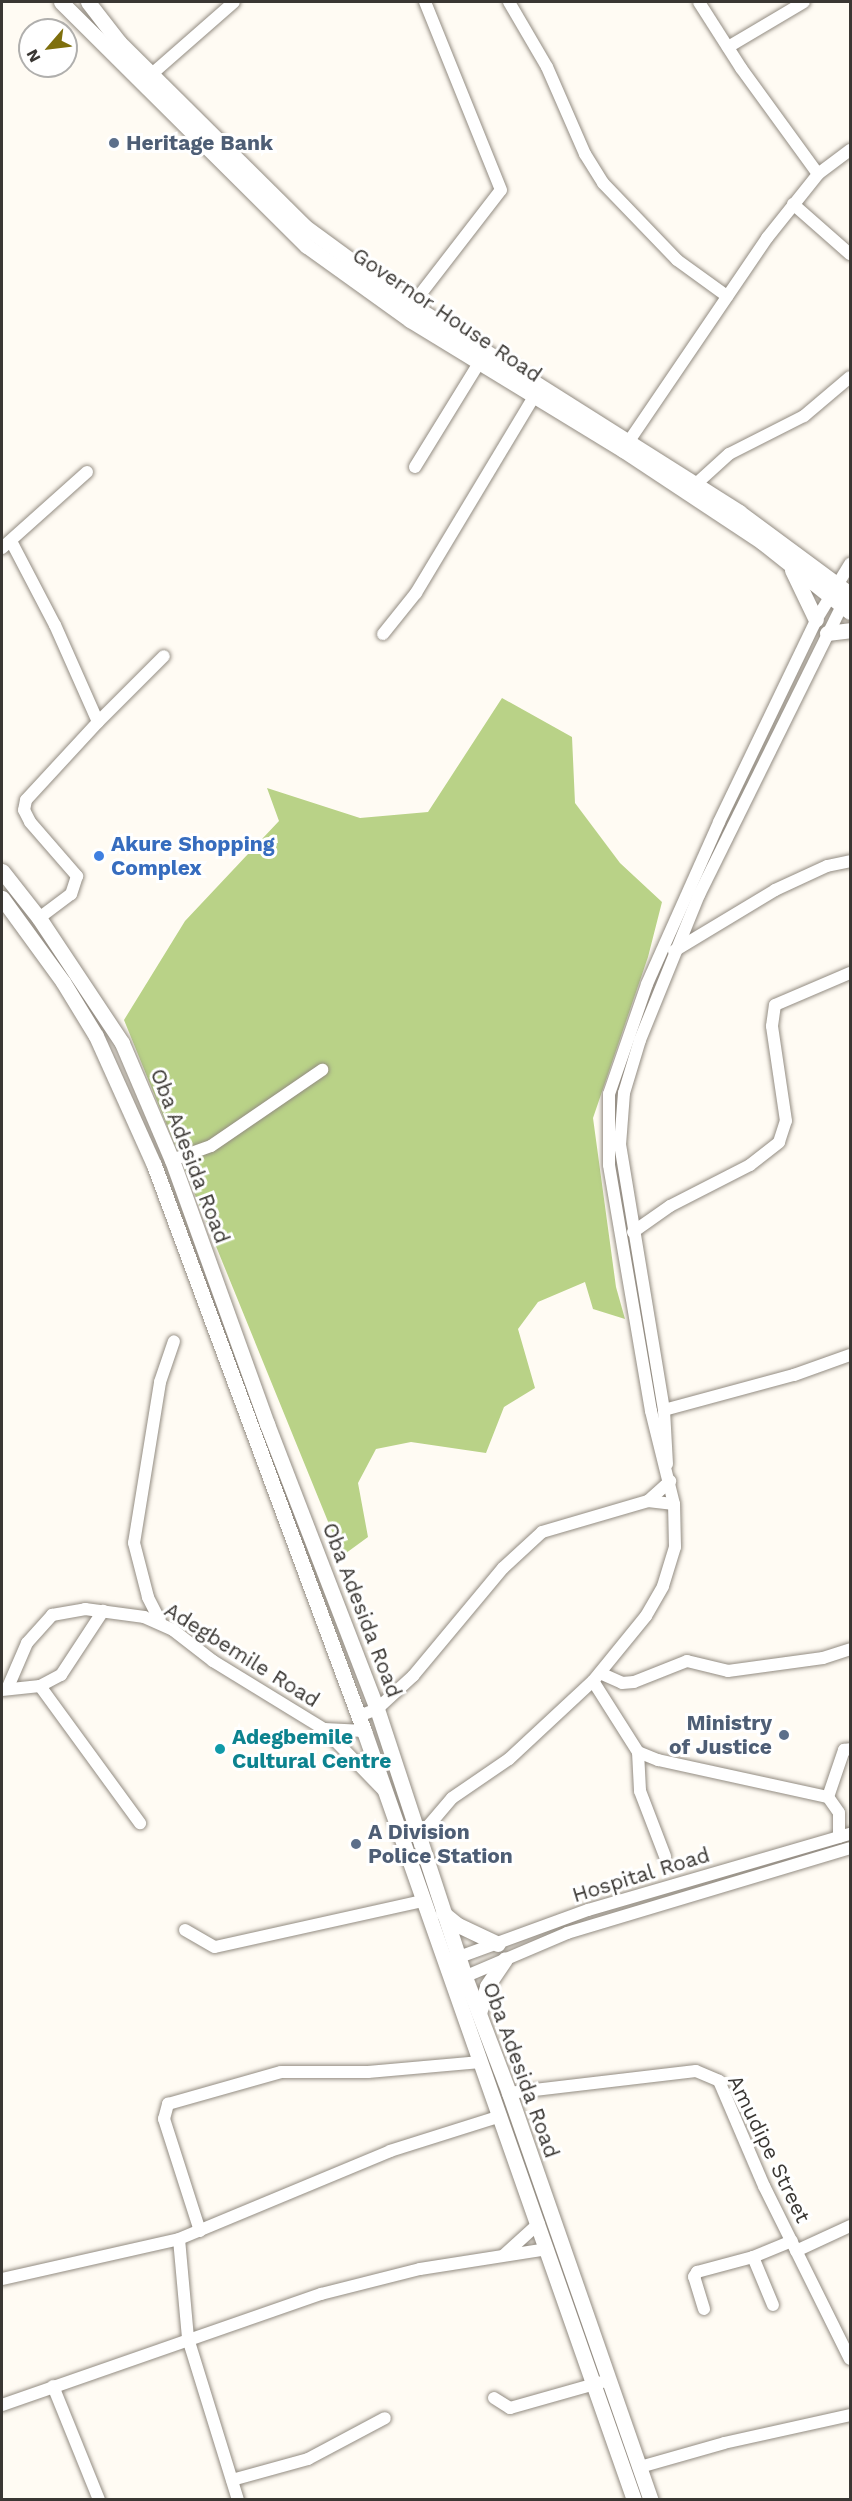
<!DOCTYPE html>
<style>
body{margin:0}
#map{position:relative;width:852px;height:2501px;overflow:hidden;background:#fffbf3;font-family:"Work Sans",sans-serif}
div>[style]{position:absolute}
.forest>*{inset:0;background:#b9d287}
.roads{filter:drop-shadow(0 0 2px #938c82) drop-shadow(0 0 2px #938c82)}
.minor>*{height:12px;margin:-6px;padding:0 6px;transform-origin:6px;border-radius:6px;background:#fff}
.major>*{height:15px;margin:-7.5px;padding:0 7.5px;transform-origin:7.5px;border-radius:7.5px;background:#fff}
.dots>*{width:16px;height:16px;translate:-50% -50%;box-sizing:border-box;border:3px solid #fff;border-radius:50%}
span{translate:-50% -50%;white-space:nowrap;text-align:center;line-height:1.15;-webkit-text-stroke:6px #fff;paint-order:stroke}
.service-label{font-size:21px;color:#4e5e75;font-weight:700}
.left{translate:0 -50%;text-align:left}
.right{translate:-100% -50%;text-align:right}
.street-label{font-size:21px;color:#3a3733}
.shop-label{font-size:21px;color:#366cbe;font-weight:700}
.culture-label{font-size:21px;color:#0d838f;font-weight:700}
.frame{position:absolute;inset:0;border:3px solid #3a3733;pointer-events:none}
.north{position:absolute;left:18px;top:18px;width:60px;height:60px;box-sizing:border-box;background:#fff;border:2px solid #b0afad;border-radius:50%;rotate:242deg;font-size:16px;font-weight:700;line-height:24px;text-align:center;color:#3a3733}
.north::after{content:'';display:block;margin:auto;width:21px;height:27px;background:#7e6f0d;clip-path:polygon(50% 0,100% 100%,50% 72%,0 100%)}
</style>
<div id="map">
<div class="forest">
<i style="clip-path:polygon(502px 698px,572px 737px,575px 803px,620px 863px,662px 902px,648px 957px,593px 1118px,616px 1287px,625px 1319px,593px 1309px,585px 1282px,538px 1302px,518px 1329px,535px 1388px,504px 1407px,486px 1453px,411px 1442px,376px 1449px,358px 1483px,368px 1537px,342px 1556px,124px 1020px,185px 921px,279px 821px,267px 788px,360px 818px,428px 812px)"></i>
</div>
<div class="roads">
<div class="minor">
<i style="left:509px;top:2px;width:75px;rotate:59.7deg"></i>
<i style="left:547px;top:67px;width:95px;rotate:66.4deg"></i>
<i style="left:585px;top:154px;width:34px;rotate:58deg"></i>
<i style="left:603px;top:183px;width:107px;rotate:46.1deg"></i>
<i style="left:677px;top:260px;width:62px;rotate:35.8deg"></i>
<i style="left:728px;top:47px;width:88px;rotate:-30.6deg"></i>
<i style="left:145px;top:80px;width:118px;rotate:-41.2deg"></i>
<i style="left:818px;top:174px;width:40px;rotate:-37deg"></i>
<i style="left:793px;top:204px;width:76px;rotate:41.3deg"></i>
<i style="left:412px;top:305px;width:145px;rotate:-52.3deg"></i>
<i style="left:501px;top:190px;width:203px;rotate:-112deg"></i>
<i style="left:625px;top:447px;width:253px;rotate:-55.8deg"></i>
<i style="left:767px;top:238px;width:82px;rotate:-51.4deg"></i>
<i style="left:818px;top:174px;width:131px;rotate:-126deg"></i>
<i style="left:741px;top:68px;width:78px;rotate:-122.5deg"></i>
<i style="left:415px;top:467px;width:122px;rotate:-58.4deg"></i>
<i style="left:696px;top:484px;width:45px;rotate:-42.3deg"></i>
<i style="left:729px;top:454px;width:84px;rotate:-26.9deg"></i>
<i style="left:804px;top:416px;width:60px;rotate:-40.3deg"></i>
<i style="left:11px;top:541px;width:95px;rotate:62.4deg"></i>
<i style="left:55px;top:625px;width:106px;rotate:66.1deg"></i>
<i style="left:98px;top:722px;width:106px;rotate:132.7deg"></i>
<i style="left:26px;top:800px;width:10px;rotate:101deg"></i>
<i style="left:24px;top:810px;width:13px;rotate:63deg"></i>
<i style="left:30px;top:822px;width:72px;rotate:49deg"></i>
<i style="left:77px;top:876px;width:19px;rotate:108deg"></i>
<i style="left:71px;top:894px;width:40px;rotate:143deg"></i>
<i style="left:2px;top:548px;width:114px;rotate:-41.8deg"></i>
<i style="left:383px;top:634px;width:53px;rotate:-51.2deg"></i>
<i style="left:416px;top:593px;width:227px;rotate:-59deg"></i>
<i style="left:98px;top:722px;width:93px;rotate:-45deg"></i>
<i style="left:674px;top:951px;width:118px;rotate:-31.1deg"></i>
<i style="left:775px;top:890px;width:57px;rotate:-24.8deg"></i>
<i style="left:827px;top:866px;width:24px;rotate:-12deg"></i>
<i style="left:172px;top:1160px;width:41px;rotate:-19.7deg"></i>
<i style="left:211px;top:1146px;width:135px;rotate:-34.4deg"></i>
<i style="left:633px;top:1232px;width:45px;rotate:-35.1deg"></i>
<i style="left:670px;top:1206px;width:90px;rotate:-27.1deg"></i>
<i style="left:750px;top:1165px;width:37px;rotate:-38deg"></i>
<i style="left:779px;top:1142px;width:22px;rotate:-72deg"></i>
<i style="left:786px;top:1121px;width:96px;rotate:-98.4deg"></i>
<i style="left:772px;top:1026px;width:21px;rotate:-82deg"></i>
<i style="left:775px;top:1005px;width:82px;rotate:-23.1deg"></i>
<i style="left:664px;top:1410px;width:135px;rotate:-15.1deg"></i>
<i style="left:794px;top:1375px;width:59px;rotate:-19.7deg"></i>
<i style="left:667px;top:1464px;width:54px;rotate:-93.2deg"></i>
<i style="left:664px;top:1410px;width:269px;rotate:-99.4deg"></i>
<i style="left:620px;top:1145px;width:52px;rotate:-85.6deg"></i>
<i style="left:624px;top:1093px;width:55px;rotate:-73.2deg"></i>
<i style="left:640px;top:1040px;width:157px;rotate:-67.9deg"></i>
<i style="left:699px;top:895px;width:331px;rotate:-63.7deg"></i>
<i style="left:648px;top:1501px;width:30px;rotate:-42deg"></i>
<i style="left:160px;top:1621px;width:27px;rotate:-117deg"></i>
<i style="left:148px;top:1597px;width:56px;rotate:-104.5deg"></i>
<i style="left:134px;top:1543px;width:163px;rotate:-80.8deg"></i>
<i style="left:160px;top:1382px;width:43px;rotate:-71.1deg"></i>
<i style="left:600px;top:1673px;width:24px;rotate:24deg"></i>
<i style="left:622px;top:1683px;width:12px;rotate:-5deg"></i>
<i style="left:634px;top:1682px;width:57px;rotate:-21.6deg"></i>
<i style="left:687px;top:1661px;width:42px;rotate:13.7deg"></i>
<i style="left:728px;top:1671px;width:96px;rotate:-7.8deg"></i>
<i style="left:823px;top:1658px;width:28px;rotate:-18deg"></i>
<i style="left:593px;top:1681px;width:84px;rotate:57.6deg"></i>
<i style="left:638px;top:1752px;width:22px;rotate:22deg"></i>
<i style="left:658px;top:1760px;width:174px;rotate:12.3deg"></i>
<i style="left:828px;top:1797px;width:19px;rotate:55deg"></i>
<i style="left:839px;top:1813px;width:24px;rotate:90deg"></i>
<i style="left:40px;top:1686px;width:170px;rotate:53.9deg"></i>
<i style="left:8px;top:1687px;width:48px;rotate:-66.6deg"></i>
<i style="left:27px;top:1643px;width:38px;rotate:-48deg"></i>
<i style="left:52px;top:1615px;width:34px;rotate:-10deg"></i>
<i style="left:85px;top:1609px;width:60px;rotate:7.7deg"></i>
<i style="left:144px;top:1617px;width:32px;rotate:24deg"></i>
<i style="left:173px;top:1630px;width:51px;rotate:37.8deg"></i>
<i style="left:213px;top:1661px;width:130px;rotate:31.5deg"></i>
<i style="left:324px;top:1729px;width:86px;rotate:45.9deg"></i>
<i style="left:2px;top:1690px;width:38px;rotate:-6deg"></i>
<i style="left:40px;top:1686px;width:24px;rotate:-28deg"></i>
<i style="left:61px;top:1675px;width:77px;rotate:-56.7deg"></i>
<i style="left:359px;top:1716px;width:19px;rotate:-21deg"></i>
<i style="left:377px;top:1709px;width:49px;rotate:-42.5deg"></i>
<i style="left:413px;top:1676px;width:141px;rotate:-50.2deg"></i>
<i style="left:503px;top:1568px;width:53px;rotate:-42.7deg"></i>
<i style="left:542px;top:1532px;width:110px;rotate:-16.3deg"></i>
<i style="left:648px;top:1501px;width:26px;rotate:7deg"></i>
<i style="left:324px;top:1729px;width:40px;rotate:2.9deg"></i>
<i style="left:638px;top:1752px;width:39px;rotate:87deg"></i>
<i style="left:640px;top:1791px;width:70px;rotate:69deg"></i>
<i style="left:828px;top:1797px;width:50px;rotate:-71.2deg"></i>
<i style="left:844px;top:1750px;width:6px;rotate:-9deg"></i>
<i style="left:418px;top:1838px;width:52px;rotate:-49.6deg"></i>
<i style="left:452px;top:1798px;width:69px;rotate:-34.4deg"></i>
<i style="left:509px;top:1759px;width:115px;rotate:-42.9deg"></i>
<i style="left:593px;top:1681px;width:84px;rotate:-50.8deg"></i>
<i style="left:646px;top:1616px;width:34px;rotate:-60deg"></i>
<i style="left:663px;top:1586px;width:41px;rotate:-72.9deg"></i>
<i style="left:675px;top:1547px;width:43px;rotate:-91.3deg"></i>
<i style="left:674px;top:1504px;width:96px;rotate:-103.9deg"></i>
<i style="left:651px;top:1411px;width:250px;rotate:-99.7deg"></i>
<i style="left:609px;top:1165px;width:71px;rotate:-90deg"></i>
<i style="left:609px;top:1094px;width:116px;rotate:-70.9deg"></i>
<i style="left:647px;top:984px;width:177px;rotate:-66deg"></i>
<i style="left:719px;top:822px;width:224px;rotate:-64.3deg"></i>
<i style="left:816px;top:620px;width:66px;rotate:-58.7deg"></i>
<i style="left:185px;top:1930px;width:34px;rotate:30deg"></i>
<i style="left:215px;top:1947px;width:213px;rotate:-12.5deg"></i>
<i style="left:451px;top:1960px;width:146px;rotate:-20.1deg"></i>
<i style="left:588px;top:1910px;width:273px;rotate:-16.2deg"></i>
<i style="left:457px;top:1980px;width:120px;rotate:-23.1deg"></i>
<i style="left:567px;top:1933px;width:295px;rotate:-16.7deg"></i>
<i style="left:509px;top:2093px;width:188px;rotate:-6.7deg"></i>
<i style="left:696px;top:2071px;width:25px;rotate:23deg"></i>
<i style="left:719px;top:2081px;width:114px;rotate:66.8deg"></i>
<i style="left:764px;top:2186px;width:193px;rotate:63.6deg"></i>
<i style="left:200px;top:2231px;width:118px;rotate:-107.8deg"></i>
<i style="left:164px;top:2119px;width:16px;rotate:-75deg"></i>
<i style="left:168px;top:2104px;width:117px;rotate:-15.8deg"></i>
<i style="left:281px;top:2072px;width:87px"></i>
<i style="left:368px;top:2072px;width:113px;rotate:-5.1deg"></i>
<i style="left:796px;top:2251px;width:60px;rotate:-24.8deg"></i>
<i style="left:504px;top:2255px;width:47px;rotate:-42.4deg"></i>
<i style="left:753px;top:2257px;width:52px;rotate:67.4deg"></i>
<i style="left:2px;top:2279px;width:181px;rotate:-12.7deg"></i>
<i style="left:704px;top:2309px;width:34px;rotate:-107deg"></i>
<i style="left:694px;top:2277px;width:6px;rotate:-59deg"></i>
<i style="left:697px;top:2272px;width:58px;rotate:-15deg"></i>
<i style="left:753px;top:2257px;width:42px;rotate:-22.3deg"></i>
<i style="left:53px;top:2386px;width:123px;rotate:68deg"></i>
<i style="left:494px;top:2398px;width:19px;rotate:32deg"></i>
<i style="left:510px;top:2408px;width:103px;rotate:-15.8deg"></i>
<i style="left:2px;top:2405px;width:338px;rotate:-19.2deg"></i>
<i style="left:321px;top:2294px;width:102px;rotate:-14.2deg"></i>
<i style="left:420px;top:2269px;width:129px;rotate:-8.9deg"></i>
<i style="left:640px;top:2467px;width:87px;rotate:-15.9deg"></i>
<i style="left:724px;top:2443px;width:129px;rotate:-12.5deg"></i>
<i style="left:232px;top:2480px;width:79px;rotate:-15.4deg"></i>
<i style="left:308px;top:2459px;width:87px;rotate:-28deg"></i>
<i style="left:238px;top:2500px;width:170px;rotate:-107.2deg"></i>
<i style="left:188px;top:2338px;width:99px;rotate:-95.2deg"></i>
<i style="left:179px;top:2239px;width:229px;rotate:-22.6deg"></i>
<i style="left:390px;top:2151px;width:116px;rotate:-17.5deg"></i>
</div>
<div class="major">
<i style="left:61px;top:2px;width:346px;rotate:44.8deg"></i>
<i style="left:307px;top:246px;width:127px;rotate:35.7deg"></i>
<i style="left:410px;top:320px;width:250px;rotate:31.4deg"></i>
<i style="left:623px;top:450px;width:167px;rotate:33.5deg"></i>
<i style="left:762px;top:542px;width:112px;rotate:38.5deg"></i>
<i style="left:88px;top:2px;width:51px;rotate:52.2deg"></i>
<i style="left:119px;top:42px;width:261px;rotate:44.8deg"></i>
<i style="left:304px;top:226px;width:134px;rotate:36.2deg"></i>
<i style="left:412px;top:305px;width:387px;rotate:32.3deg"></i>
<i style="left:739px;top:512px;width:138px;rotate:36.5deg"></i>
<i style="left:792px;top:570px;width:55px;rotate:64.4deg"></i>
<i style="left:827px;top:633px;width:23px;rotate:-7deg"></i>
<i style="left:2px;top:871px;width:60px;rotate:51.8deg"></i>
<i style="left:39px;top:918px;width:150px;rotate:56.4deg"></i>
<i style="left:122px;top:1043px;width:127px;rotate:66.9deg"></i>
<i style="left:172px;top:1160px;width:281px;rotate:70.2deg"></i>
<i style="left:267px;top:1424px;width:305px;rotate:68.9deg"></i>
<i style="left:377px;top:1709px;width:282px;rotate:71.8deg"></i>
<i style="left:465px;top:1977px;width:124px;rotate:69.2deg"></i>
<i style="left:509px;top:2093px;width:431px;rotate:70.8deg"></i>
<i style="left:2px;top:898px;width:104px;rotate:54deg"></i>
<i style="left:63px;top:982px;width:63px;rotate:58.6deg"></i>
<i style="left:96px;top:1036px;width:141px;rotate:65.8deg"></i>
<i style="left:154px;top:1165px;width:604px;rotate:69.64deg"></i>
<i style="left:364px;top:1731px;width:815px;rotate:70.65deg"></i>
<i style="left:443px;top:1913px;width:19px;rotate:39deg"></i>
<i style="left:458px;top:1925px;width:44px;rotate:25.4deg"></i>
<i style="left:479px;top:2013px;width:28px;rotate:-73deg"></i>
<i style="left:487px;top:1986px;width:32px;rotate:-56deg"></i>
</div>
</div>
<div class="dots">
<i style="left:114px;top:143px;background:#5c6f8a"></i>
<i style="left:99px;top:856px;background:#3f7fe0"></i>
<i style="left:784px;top:1735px;background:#5c6f8a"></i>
<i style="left:220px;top:1749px;background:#0f9aa8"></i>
<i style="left:356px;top:1844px;background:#5c6f8a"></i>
</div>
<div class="service-label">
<span class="left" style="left:126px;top:143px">Heritage Bank</span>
<span class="right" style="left:772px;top:1735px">Ministry<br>of Justice</span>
<span class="left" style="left:368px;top:1844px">A Division<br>Police Station</span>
</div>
<div class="street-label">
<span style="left:447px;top:315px;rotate:34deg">Governor House Road</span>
<span style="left:190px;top:1156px;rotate:69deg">Oba Adesida Road</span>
<span style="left:362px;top:1610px;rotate:69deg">Oba Adesida Road</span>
<span style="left:242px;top:1655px;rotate:32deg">Adegbemile Road</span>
<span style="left:641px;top:1875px;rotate:-17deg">Hospital Road</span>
<span style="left:521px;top:2070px;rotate:70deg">Oba Adesida Road</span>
<span style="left:769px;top:2149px;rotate:64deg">Amudipe Street</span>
</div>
<div class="shop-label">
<span class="left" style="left:111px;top:856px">Akure Shopping<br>Complex</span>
</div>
<div class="culture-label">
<span class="left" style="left:232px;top:1749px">Adegbemile<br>Cultural Centre</span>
</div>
<div class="frame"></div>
<div class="north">N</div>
</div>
